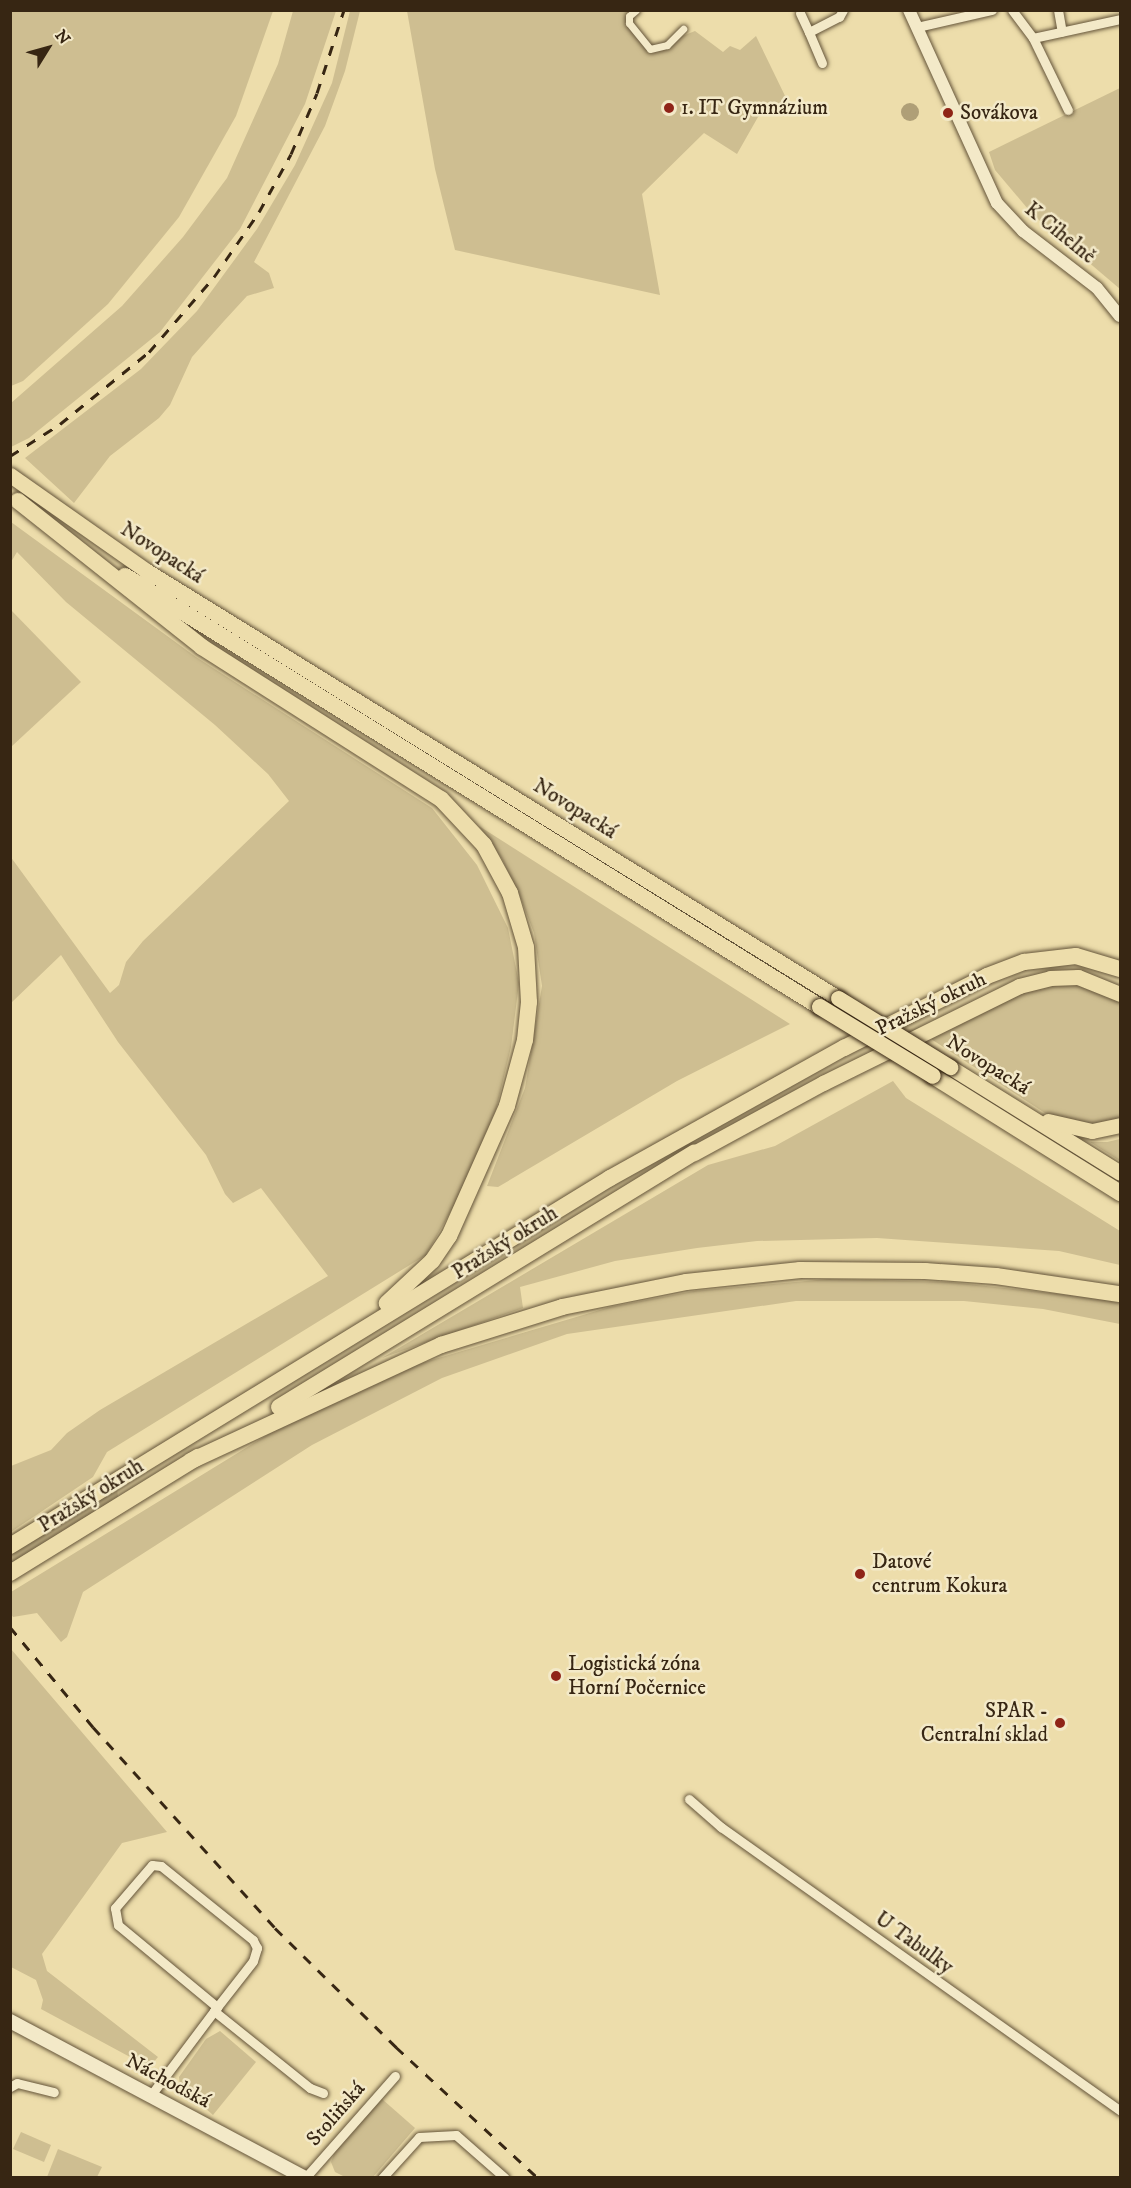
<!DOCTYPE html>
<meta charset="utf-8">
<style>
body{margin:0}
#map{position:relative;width:1131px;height:2188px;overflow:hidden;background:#edddab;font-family:"IM FELL DW Pica",serif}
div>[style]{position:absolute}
.green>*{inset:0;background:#cebe91}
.water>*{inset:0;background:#af9f77}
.round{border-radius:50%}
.roads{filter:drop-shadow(0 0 2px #645439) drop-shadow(0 0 2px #645439)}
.pedestrian>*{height:7px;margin:-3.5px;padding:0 3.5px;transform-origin:3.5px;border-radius:3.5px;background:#f3e9c8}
.minor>*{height:9px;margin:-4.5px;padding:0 4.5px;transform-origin:4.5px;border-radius:4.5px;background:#f3e9c8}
.tertiary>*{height:12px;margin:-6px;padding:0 6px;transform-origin:6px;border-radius:6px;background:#f3e9c8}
.secondary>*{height:14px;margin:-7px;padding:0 7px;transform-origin:7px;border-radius:7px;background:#f3e9c8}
.trunk>*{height:15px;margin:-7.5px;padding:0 7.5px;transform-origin:7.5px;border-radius:7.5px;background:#edddab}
.motorway>*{height:16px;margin:-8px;padding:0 8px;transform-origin:8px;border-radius:8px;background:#edddab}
.rail>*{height:3px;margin-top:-1.5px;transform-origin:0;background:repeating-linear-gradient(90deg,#372613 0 10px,transparent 0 20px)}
.bridges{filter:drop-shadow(0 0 2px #372613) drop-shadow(0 0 2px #372613)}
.trunk-bridge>*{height:15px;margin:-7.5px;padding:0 7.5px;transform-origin:7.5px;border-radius:7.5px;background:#edddab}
.motorway-bridge>*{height:16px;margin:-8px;padding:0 8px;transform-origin:8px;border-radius:8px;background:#edddab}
.dots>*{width:16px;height:16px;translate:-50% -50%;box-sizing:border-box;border:3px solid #f3e9c8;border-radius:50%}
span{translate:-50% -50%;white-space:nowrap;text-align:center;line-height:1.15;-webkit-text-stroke:5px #f3e9c8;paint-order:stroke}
.poi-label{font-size:21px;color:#372613}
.left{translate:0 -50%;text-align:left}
.right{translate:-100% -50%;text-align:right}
.street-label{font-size:21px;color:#372613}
.frame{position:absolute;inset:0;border:12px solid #372613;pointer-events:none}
.north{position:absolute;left:18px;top:18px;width:60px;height:60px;-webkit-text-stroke:4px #f3e9c8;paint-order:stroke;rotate:53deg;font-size:16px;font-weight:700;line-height:24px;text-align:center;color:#372613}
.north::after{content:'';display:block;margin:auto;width:21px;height:27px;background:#372613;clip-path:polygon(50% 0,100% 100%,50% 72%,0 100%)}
</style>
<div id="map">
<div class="green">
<i style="clip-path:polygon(10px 11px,273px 11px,236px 116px,179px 217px,108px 304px,23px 381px,11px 386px)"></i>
<i style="clip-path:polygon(293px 11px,336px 11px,305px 104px,240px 229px,160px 332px,29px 438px,11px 447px,11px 403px,122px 306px,183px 237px,227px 178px,278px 64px)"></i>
<i style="clip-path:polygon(350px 11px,360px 11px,345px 71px,325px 126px,254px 262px,269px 273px,274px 288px,247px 296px,224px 321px,192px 357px,170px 405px,159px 418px,110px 456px,74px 503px,25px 458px,141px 369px,197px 311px,257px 229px,295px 165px,332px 83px)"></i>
<i style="clip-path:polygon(407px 11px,638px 11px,629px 23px,650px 49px,695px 31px,723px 52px,730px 46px,740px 50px,756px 36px,788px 102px,758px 117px,737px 154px,704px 133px,642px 194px,660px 295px,455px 250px,435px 169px)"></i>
<i style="clip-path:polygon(1120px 88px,1120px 289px,1033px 215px,995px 170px,989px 152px)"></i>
<i style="clip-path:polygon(11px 522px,196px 657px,432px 808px,477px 865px,508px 928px,519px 983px,511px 1047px,496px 1110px,455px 1204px,426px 1255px,107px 1452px,93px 1477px,11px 1532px,11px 1466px,51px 1450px,67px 1433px,100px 1410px,328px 1276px,261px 1188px,233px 1203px,225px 1194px,206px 1155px,118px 1042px,61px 955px,11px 1003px,10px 856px,110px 993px,119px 985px,126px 962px,143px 941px,289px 801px,268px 774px,215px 725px,66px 602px,17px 552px,11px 562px)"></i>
<i style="clip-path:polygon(10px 609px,81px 682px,11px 747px,10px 747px)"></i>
<i style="clip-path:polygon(479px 826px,790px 1024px,677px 1081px,498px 1187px,487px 1186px,525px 1088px,542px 986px,534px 933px,519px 894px,502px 859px)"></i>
<i style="clip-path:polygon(1075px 981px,1120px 1000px,1120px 1118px,1099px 1126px,1048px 1115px,931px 1039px,1036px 986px)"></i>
<i style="clip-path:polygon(893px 1081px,906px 1098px,1120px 1231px,1120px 1265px,1059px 1251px,877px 1238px,757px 1241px,697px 1248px,615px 1261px,520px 1287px,523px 1308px,382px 1358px,708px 1165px,775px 1146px)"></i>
<i style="clip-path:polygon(1120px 1139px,1120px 1161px,1090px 1142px,1107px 1142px)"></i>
<i style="clip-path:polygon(828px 1279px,949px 1282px,1096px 1298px,1120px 1303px,1120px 1324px,1043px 1309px,964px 1301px,796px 1301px,567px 1334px,442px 1378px,312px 1445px,83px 1592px,67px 1637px,61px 1642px,37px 1613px,13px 1617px,11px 1614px,11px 1592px,272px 1432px,398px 1370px,610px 1307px,694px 1291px)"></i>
<i style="clip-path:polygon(117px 1489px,118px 1497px,11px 1564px,11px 1553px)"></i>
<i style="clip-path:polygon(11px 1649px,167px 1832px,122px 1843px,42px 1954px,47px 1971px,158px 2057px,152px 2064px,143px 2064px,41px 2009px,43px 2000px,36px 1980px,11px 1967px)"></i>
<i style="clip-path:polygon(220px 2031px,256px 2062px,213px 2115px,180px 2086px,179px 2077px,206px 2039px)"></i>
<i style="clip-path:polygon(382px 2099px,415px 2128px,373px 2177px,345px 2177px,335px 2172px,331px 2162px,336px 2149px)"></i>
<i style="clip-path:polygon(21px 2132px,51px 2145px,44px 2162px,13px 2149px)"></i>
<i style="clip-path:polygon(58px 2149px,102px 2167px,97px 2177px,47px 2177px)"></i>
</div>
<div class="water">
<i class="round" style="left:901px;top:103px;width:18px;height:18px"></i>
</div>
<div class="roads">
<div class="pedestrian">
<i style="left:636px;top:10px;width:9px;rotate:139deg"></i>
<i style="left:629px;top:16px;width:7px;rotate:90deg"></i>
<i style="left:629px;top:23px;width:33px;rotate:51deg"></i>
<i style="left:650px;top:49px;width:17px;rotate:-13deg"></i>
<i style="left:667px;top:45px;width:23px;rotate:-45deg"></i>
</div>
<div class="minor">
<i style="left:1012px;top:10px;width:35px;rotate:53deg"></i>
<i style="left:1033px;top:38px;width:89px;rotate:-12.3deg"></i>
<i style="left:1058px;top:10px;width:22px;rotate:80deg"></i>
<i style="left:800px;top:13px;width:21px;rotate:65deg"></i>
<i style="left:917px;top:27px;width:77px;rotate:-12.8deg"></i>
<i style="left:1033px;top:38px;width:80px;rotate:64.1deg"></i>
<i style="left:822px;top:63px;width:34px;rotate:-113deg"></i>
<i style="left:809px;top:32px;width:34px;rotate:-27deg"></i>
<i style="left:839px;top:17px;width:8px;rotate:-60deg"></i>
<i style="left:689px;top:1799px;width:43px;rotate:41.2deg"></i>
<i style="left:721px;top:1827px;width:490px;rotate:35.4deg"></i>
<i style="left:214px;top:2011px;width:63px;rotate:-52deg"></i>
<i style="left:253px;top:1961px;width:14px;rotate:-73deg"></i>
<i style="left:257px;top:1948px;width:9px;rotate:-117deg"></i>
<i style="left:253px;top:1940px;width:118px;rotate:-141.2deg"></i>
<i style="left:161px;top:1866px;width:9px;rotate:-174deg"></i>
<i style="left:152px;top:1865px;width:57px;rotate:130.7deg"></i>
<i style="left:115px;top:1908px;width:17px;rotate:80deg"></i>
<i style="left:118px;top:1925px;width:129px;rotate:39.6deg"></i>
<i style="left:10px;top:2087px;width:8px;rotate:-30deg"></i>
<i style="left:17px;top:2083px;width:38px;rotate:14deg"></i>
<i style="left:151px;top:2095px;width:105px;rotate:-53.1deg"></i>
<i style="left:214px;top:2011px;width:123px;rotate:38.7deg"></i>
<i style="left:310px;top:2088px;width:14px;rotate:21deg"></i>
<i style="left:305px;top:2178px;width:136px;rotate:-48.6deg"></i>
<i style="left:382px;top:2178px;width:55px;rotate:-47.9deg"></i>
<i style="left:419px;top:2137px;width:37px;rotate:-3deg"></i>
<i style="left:456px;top:2135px;width:65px;rotate:41.3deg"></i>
</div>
<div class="tertiary">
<i style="left:909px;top:10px;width:212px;rotate:65.5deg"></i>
<i style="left:997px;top:203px;width:38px;rotate:47deg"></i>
<i style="left:1023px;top:231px;width:93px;rotate:37.6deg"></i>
<i style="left:1097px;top:288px;width:36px;rotate:51deg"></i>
</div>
<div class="secondary">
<i style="left:10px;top:2021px;width:334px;rotate:28deg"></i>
</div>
<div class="trunk">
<i style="left:10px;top:475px;width:165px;rotate:35.1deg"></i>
<i style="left:145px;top:570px;width:815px;rotate:31.7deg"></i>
<i style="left:950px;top:1067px;width:200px;rotate:31.9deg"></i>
<i style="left:1048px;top:1121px;width:45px;rotate:12.8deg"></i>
<i style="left:1092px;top:1131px;width:29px;rotate:-12deg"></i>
<i style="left:694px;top:1153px;width:147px;rotate:-28.5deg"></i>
<i style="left:823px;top:1083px;width:219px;rotate:-26.3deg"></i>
<i style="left:1019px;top:986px;width:32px;rotate:-14deg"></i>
<i style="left:1050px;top:978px;width:28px;rotate:-2deg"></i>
<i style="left:1078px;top:977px;width:45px;rotate:22deg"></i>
</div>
<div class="motorway">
<i style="left:18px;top:501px;width:235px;rotate:38.4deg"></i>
<i style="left:202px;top:647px;width:283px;rotate:32.5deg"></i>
<i style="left:441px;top:799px;width:63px;rotate:46.9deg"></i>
<i style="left:484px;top:845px;width:55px;rotate:61.6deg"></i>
<i style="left:510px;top:893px;width:56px;rotate:73.5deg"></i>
<i style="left:526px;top:947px;width:55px;rotate:86.9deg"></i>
<i style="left:529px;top:1002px;width:38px;rotate:96deg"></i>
<i style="left:525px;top:1040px;width:68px;rotate:105.3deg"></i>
<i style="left:507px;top:1106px;width:142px;rotate:114deg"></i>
<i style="left:449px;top:1236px;width:30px;rotate:124deg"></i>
<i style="left:432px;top:1261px;width:62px;rotate:137deg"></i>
<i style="left:125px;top:576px;width:818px;rotate:31.8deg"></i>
<i style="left:933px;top:1076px;width:221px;rotate:32deg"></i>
<i style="left:279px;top:1407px;width:487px;rotate:-31.5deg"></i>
<i style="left:191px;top:1461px;width:276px;rotate:-24.9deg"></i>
<i style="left:441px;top:1345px;width:127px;rotate:-17.4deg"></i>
<i style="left:562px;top:1307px;width:126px;rotate:-11.4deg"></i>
<i style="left:686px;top:1282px;width:115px;rotate:-6deg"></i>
<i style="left:800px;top:1270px;width:125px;rotate:0.5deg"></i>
<i style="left:925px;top:1271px;width:71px;rotate:4deg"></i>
<i style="left:996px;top:1276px;width:125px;rotate:8.3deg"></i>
<i style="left:10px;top:1546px;width:704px;rotate:-31.52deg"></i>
<i style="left:610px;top:1178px;width:268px;rotate:-29.1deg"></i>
<i style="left:844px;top:1048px;width:160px;rotate:-26.7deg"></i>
<i style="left:987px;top:976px;width:40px;rotate:-21deg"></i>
<i style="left:1024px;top:962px;width:52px;rotate:-6.6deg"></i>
<i style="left:1076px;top:956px;width:46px;rotate:16.5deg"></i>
<i style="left:10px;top:1573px;width:221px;rotate:-31.7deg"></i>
</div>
</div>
<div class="rail">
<i style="left:10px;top:456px;width:59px;rotate:-32.6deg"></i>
<i style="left:60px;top:424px;width:114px;rotate:-39deg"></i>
<i style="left:149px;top:352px;width:99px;rotate:-49.1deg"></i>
<i style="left:214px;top:277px;width:79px;rotate:-55.3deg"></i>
<i style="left:259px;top:212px;width:66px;rotate:-61.1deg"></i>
<i style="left:291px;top:154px;width:66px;rotate:-66.9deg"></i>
<i style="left:317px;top:93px;width:87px;rotate:-72deg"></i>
<i style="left:10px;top:1627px;width:130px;rotate:50.3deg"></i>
<i style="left:93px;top:1727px;width:271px;rotate:47.8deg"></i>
<i style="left:275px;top:1928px;width:170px;rotate:44.5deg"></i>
<i style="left:396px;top:2047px;width:193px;rotate:42.7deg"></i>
</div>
<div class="bridges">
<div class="trunk-bridge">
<i style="left:838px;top:998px;width:132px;rotate:31.6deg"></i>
</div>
<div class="motorway-bridge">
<i style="left:820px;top:1007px;width:132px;rotate:31.4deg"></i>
</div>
</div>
<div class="dots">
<i style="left:669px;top:108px;background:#8f2418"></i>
<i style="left:948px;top:113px;background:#8f2418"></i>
<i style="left:860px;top:1574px;background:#8f2418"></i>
<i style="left:556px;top:1676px;background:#8f2418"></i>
<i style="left:1060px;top:1723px;background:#8f2418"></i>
</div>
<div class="poi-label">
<span class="left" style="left:681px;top:108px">1. IT Gymnázium</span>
<span class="left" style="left:960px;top:113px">Sovákova</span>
<span class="left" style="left:872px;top:1574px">Datové<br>centrum Kokura</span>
<span class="left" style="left:568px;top:1676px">Logistická zóna<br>Horní Počernice</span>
<span class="right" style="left:1048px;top:1723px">SPAR -<br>Centralní sklad</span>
</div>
<div class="street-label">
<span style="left:1060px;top:233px;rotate:39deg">K Cihelně</span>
<span style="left:162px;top:553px;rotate:33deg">Novopacká</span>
<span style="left:575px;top:809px;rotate:32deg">Novopacká</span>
<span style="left:931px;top:1004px;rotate:-26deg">Pražský okruh</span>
<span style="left:988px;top:1065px;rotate:32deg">Novopacká</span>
<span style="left:505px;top:1243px;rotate:-32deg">Pražský okruh</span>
<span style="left:91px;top:1496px;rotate:-32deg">Pražský okruh</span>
<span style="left:914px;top:1943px;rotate:36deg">U Tabulky</span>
<span style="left:168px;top:2081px;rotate:28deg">Náchodská</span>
<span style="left:336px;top:2114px;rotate:-49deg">Stoliňská</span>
</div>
<div class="frame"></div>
<div class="north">N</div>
</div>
